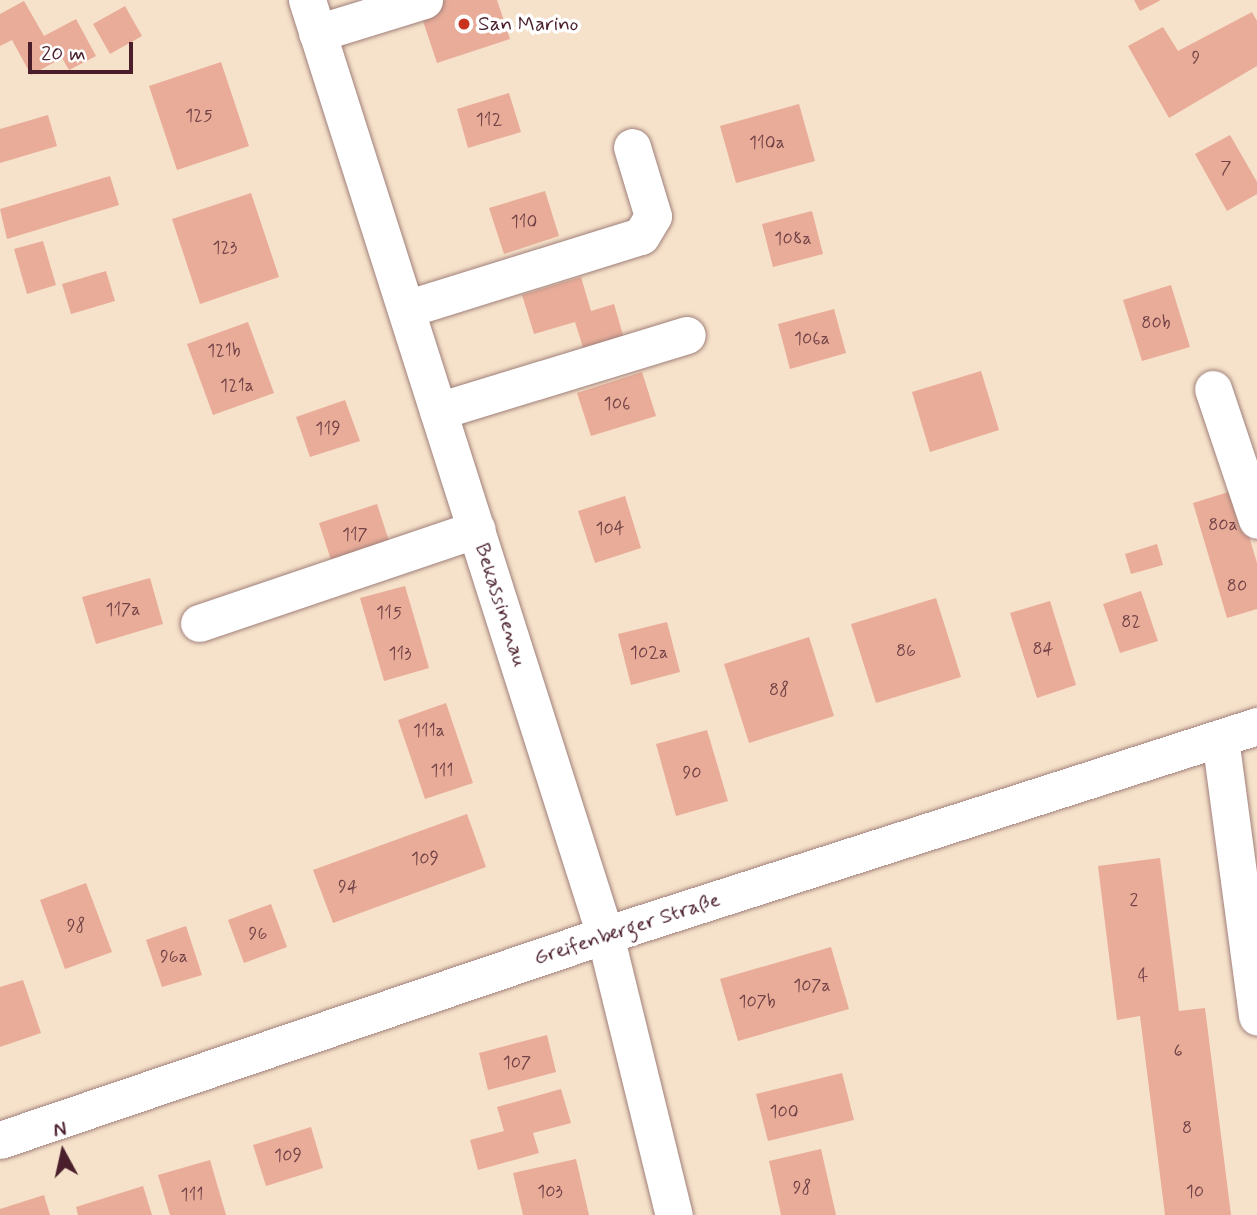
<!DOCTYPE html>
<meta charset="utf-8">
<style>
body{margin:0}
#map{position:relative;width:1257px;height:1215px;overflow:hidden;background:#f6e1ca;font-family:Mynerve,sans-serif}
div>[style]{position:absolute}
.building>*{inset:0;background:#e9ac99}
.roads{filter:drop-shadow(0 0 2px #a0807a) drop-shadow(0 0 2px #a0807a)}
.minor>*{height:37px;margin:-18.5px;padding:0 18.5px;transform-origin:18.5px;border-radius:18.5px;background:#fff}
.dots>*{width:19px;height:19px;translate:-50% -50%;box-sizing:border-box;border:4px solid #fff;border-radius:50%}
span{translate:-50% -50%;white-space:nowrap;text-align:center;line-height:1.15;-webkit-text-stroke:7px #fff;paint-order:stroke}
.number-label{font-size:18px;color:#724246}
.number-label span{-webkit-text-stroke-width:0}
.poi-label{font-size:21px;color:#4a1f2b}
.left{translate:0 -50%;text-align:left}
.street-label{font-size:21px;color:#4a1f2b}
.north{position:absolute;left:28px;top:1117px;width:70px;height:70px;-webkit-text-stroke:5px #fff;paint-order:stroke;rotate:352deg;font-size:19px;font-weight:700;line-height:28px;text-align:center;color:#4a1f2b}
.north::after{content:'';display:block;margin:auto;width:24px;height:32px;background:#4a1f2b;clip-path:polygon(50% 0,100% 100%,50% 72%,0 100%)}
.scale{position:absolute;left:28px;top:42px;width:105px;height:32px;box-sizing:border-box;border:4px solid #4a1f2b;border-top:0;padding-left:9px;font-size:21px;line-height:24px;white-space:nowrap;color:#4a1f2b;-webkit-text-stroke:5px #fff;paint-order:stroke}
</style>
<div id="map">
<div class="building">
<i style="clip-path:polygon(445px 0,497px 0,510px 39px,437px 63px,419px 9px)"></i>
<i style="clip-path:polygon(1134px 0,1161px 0,1140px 11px)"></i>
<i style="clip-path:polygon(24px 1px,44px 36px,76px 19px,96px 56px,69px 70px,62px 58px,31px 75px,12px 40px,0 46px,0 14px)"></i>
<i style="clip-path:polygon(125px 6px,142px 36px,110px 54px,93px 24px)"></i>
<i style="clip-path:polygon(1252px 12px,1257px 21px,1257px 66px,1169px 118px,1128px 46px,1163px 27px,1178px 51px)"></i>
<i style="clip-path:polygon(221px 62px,249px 146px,177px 170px,149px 86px)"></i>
<i style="clip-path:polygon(509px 93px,521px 132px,468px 148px,457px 109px)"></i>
<i style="clip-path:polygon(799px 104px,815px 161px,736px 183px,720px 126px)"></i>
<i style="clip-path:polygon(48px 115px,57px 146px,0 163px,0 129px)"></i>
<i style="clip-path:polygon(1230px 135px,1257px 182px,1257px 194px,1227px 211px,1195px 154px)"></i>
<i style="clip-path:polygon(110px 176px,119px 205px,7px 239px,0 209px)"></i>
<i style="clip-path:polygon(545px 191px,559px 236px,504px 254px,489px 208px)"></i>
<i style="clip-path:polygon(251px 193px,279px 277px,200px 304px,172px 219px)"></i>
<i style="clip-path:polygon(812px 211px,823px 254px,773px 267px,762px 224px)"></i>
<i style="clip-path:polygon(43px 241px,56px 285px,27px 294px,14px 249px)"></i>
<i style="clip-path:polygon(106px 271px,115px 301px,71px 314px,62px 284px)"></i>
<i style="clip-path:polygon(581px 277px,591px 311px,614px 304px,625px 342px,585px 354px,575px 322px,534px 334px,522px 295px)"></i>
<i style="clip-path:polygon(1171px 285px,1190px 347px,1142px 361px,1123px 300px)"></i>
<i style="clip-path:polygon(834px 309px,846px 353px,790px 369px,778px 324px)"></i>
<i style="clip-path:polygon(248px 322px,274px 393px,213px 415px,187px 344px)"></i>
<i style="clip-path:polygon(981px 371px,999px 430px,930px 452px,912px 392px)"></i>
<i style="clip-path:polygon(642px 372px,656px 416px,591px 436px,577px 393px)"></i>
<i style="clip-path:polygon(345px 400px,360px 441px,310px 457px,296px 417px)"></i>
<i style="clip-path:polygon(1235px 490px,1257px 563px,1257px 609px,1227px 618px,1193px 503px)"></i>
<i style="clip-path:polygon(625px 496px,641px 548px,595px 563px,578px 511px)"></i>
<i style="clip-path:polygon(377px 504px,391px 547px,333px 566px,319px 523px)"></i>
<i style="clip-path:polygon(1157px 544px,1163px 565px,1131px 574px,1125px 554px)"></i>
<i style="clip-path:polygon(150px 578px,163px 624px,96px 644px,82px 597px)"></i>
<i style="clip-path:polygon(405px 586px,429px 668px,384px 681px,360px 598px)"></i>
<i style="clip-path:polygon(1141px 591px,1158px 641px,1120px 653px,1103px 604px)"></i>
<i style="clip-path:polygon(936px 598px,961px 677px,876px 703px,851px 624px)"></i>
<i style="clip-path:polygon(1050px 601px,1076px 685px,1037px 698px,1010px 613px)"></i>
<i style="clip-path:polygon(667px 622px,680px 672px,631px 685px,618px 634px)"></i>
<i style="clip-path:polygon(809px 637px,834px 716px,749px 743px,724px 664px)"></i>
<i style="clip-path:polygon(446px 703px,473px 783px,425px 799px,398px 720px)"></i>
<i style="clip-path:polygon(707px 730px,728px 801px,676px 816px,656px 744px)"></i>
<i style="clip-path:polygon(467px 814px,486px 867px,333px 923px,313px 870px)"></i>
<i style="clip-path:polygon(1160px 858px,1179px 1011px,1205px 1008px,1231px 1215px,1165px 1215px,1140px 1016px,1117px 1020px,1098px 866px)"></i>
<i style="clip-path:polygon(86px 883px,112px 952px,65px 969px,40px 900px)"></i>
<i style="clip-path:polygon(271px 904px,287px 947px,244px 963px,228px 920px)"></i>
<i style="clip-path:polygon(186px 926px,202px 975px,162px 987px,146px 940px)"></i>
<i style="clip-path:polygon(831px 947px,849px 1009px,738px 1041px,720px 979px)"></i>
<i style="clip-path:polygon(23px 980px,41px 1033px,0 1047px,0 987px)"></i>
<i style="clip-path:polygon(547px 1035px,556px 1072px,488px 1090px,479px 1053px)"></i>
<i style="clip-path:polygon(842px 1073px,854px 1120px,768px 1141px,756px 1094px)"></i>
<i style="clip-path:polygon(561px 1089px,571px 1123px,533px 1133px,539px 1153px,478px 1170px,470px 1140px,504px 1131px,497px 1107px)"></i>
<i style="clip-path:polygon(311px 1127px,323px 1168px,266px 1186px,253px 1145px)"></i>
<i style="clip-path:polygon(821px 1149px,836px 1215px,781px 1215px,769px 1161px)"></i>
<i style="clip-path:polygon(576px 1159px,589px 1215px,523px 1215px,513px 1173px)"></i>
<i style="clip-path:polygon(210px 1160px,226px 1215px,170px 1215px,158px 1175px)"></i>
<i style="clip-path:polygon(143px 1186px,152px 1215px,78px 1215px,76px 1207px)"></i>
<i style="clip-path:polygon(44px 1195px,50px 1215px,0 1215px,0 1209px)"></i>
</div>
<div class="roads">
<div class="minor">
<i style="left:307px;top:0;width:981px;rotate:72.32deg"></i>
<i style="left:605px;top:935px;width:288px;rotate:76.2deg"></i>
<i style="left:317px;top:33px;width:112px;rotate:-17.1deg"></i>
<i style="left:406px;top:309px;width:246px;rotate:-17.3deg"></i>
<i style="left:641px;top:236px;width:23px;rotate:-59deg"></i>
<i style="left:653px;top:216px;width:72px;rotate:-106.9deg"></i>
<i style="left:1213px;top:389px;width:138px;rotate:71.4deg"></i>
<i style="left:438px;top:411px;width:260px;rotate:-17deg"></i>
<i style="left:199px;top:623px;width:293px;rotate:-18.7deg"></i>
<i style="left:1220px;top:738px;width:281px;rotate:82.4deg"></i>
<i style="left:0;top:1140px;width:639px;rotate:-18.72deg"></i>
<i style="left:605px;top:935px;width:685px;rotate:-17.77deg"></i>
</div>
</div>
<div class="dots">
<i style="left:464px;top:24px;background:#c8321e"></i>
</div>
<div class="number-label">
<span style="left:1196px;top:58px">9</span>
<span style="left:199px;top:116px">125</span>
<span style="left:489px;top:120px">112</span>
<span style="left:767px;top:143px">110a</span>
<span style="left:1226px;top:168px">7</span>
<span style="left:524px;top:222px">110</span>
<span style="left:793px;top:239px">108a</span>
<span style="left:225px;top:248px">123</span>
<span style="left:1156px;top:323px">80b</span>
<span style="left:812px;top:339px">106a</span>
<span style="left:224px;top:351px">121b</span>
<span style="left:237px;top:386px">121a</span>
<span style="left:617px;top:404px">106</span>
<span style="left:328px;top:429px">119</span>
<span style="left:1223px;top:525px">80a</span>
<span style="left:610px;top:529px">104</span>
<span style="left:355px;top:535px">117</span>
<span style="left:1237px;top:586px">80</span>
<span style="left:123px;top:610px">117a</span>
<span style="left:389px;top:613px">115</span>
<span style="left:1131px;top:622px">82</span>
<span style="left:1043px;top:649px">84</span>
<span style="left:906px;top:651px">86</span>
<span style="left:649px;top:653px">102a</span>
<span style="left:400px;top:654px">113</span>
<span style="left:779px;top:690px">88</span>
<span style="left:429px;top:731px">111a</span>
<span style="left:442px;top:771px">111</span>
<span style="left:692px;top:773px">90</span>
<span style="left:425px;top:859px">109</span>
<span style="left:348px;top:887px">94</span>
<span style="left:1134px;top:900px">2</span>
<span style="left:76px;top:926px">98</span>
<span style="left:258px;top:934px">96</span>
<span style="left:174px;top:957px">96a</span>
<span style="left:1143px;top:976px">4</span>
<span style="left:812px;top:986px">107a</span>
<span style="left:757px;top:1002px">107b</span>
<span style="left:1178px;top:1051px">6</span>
<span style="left:517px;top:1063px">107</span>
<span style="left:784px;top:1112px">100</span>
<span style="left:1187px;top:1128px">8</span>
<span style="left:288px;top:1156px">109</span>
<span style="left:802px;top:1188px">98</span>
<span style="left:550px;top:1192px">103</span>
<span style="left:1195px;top:1192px">10</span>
<span style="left:192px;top:1195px">111</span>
</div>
<div class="poi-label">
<span class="left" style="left:478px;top:24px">San Marino</span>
</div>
<div class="street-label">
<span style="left:501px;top:605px;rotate:72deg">Bekassinenau</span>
<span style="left:627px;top:929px;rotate:-18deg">Greifenberger Straße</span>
</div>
<div class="north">N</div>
<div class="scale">20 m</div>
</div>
